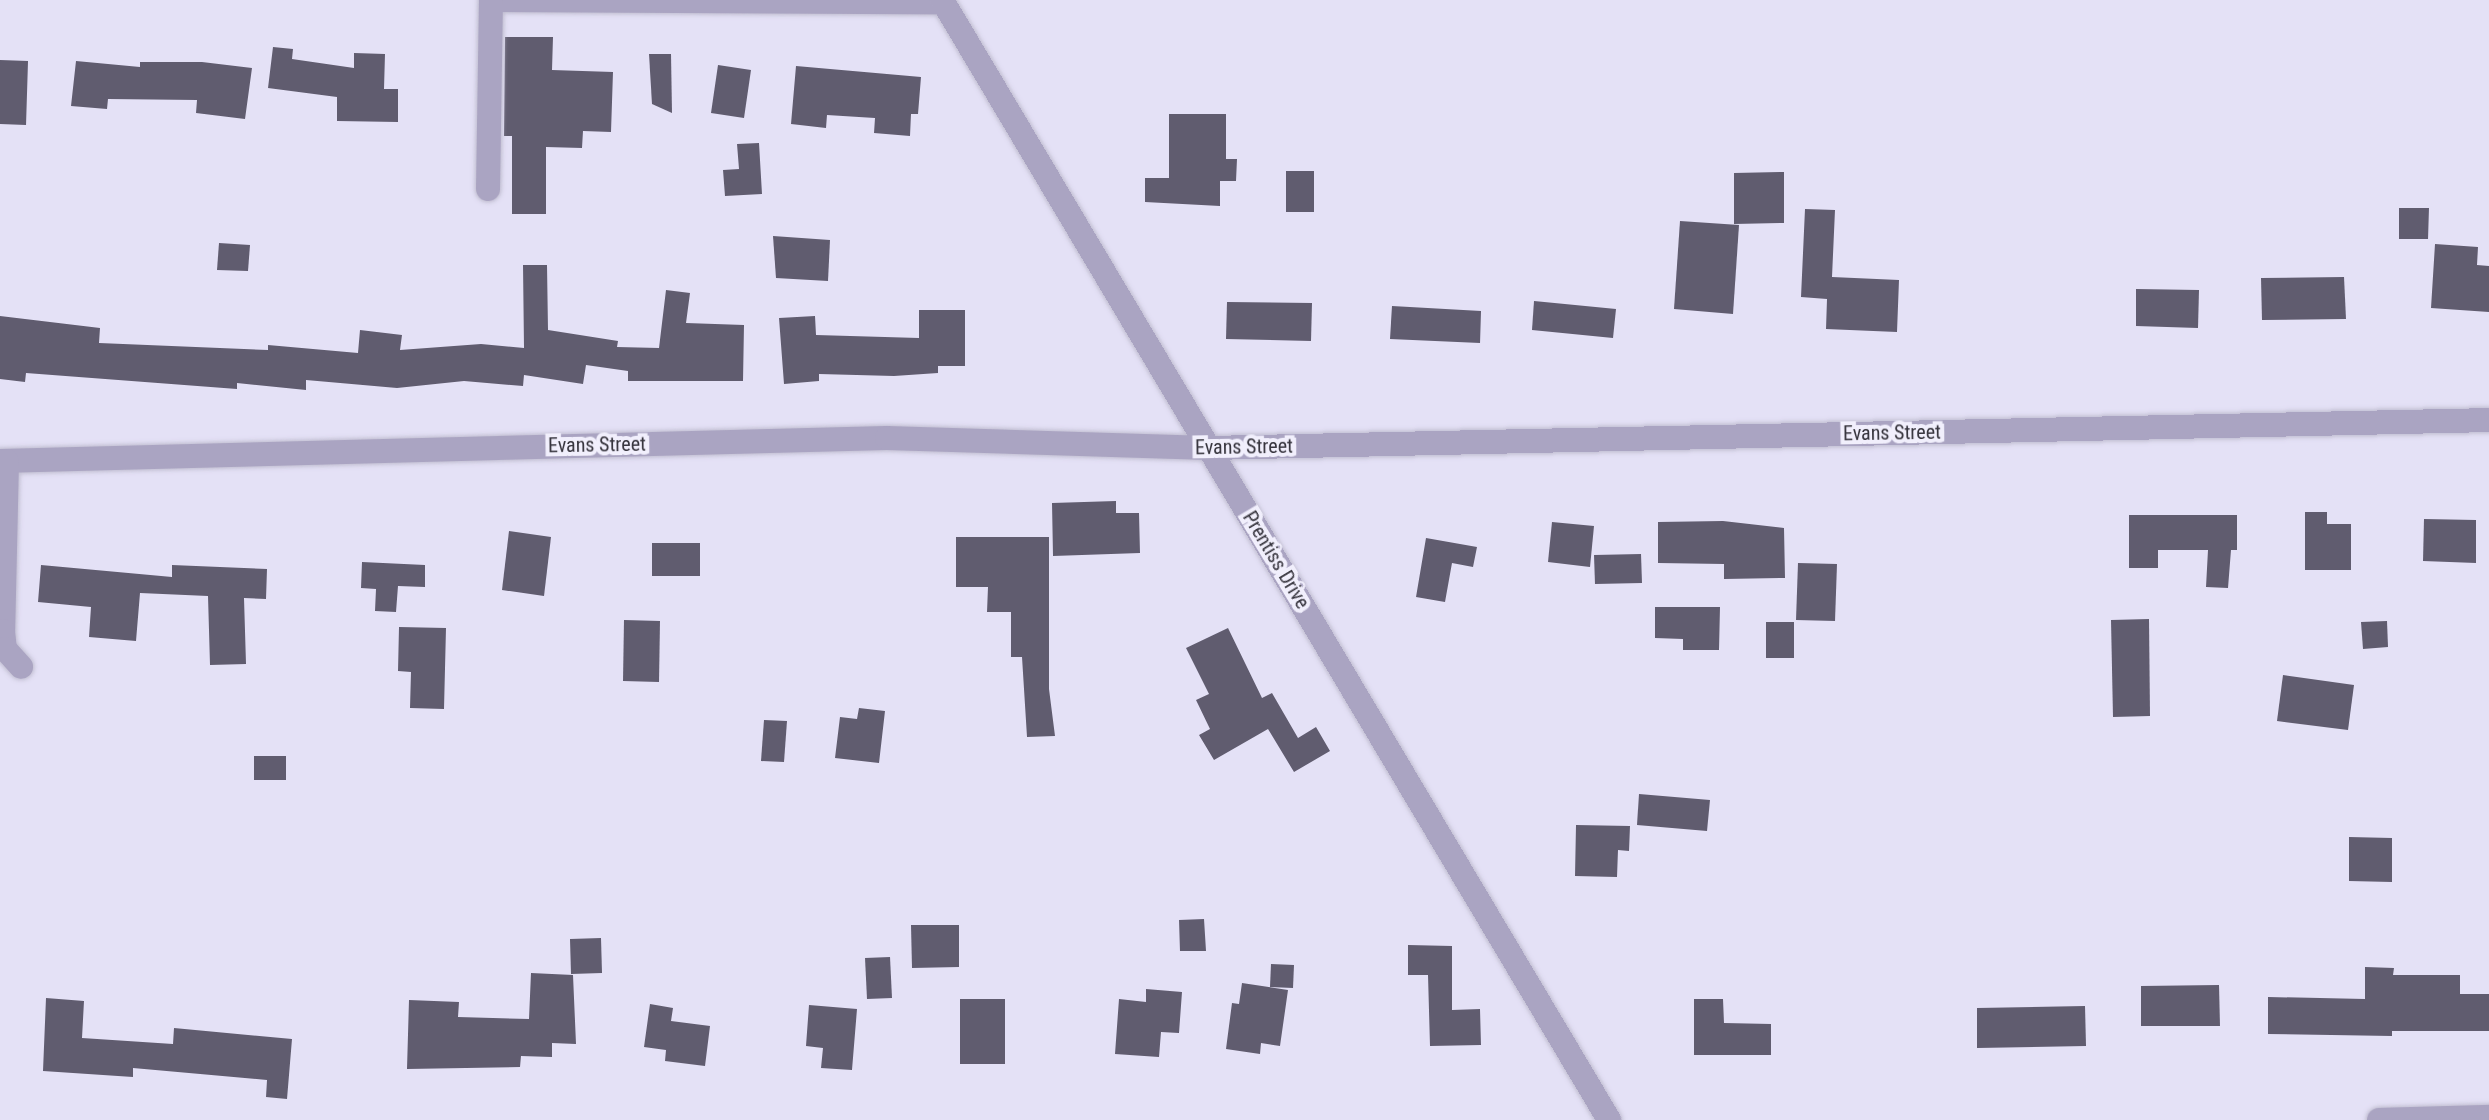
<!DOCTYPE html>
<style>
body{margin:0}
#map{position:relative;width:2489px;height:1120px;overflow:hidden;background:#e4e1f6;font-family:"Roboto Condensed",sans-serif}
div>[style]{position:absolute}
.building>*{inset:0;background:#605c6f}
.roads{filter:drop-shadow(0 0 2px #c1bed1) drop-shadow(0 0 2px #c1bed1)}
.minor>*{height:24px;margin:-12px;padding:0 12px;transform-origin:12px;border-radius:12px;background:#aaa4c2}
span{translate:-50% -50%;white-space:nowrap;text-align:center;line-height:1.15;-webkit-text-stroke:8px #f1effc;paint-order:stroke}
.street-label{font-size:20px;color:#35333c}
</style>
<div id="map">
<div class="building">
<i style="clip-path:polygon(505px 37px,553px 37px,552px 70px,613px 72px,611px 132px,583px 131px,582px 148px,546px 147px,546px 214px,512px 214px,512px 136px,504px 136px)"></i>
<i style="clip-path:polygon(273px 47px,293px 49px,292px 59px,354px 68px,354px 53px,385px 54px,384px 89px,398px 89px,398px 122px,337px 121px,337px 97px,268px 88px)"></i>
<i style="clip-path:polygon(649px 54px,671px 54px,672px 113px,652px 104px)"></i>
<i style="clip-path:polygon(0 60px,28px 61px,26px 125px,0 124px)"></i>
<i style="clip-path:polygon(76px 61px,140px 67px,140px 62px,202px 62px,252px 68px,245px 119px,196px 113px,197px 100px,108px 99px,107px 109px,71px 106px)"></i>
<i style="clip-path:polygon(718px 65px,751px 70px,744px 118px,711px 113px)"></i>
<i style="clip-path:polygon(796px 66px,921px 77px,918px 114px,911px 114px,910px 136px,874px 133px,875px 118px,827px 115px,826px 128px,791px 124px)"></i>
<i style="clip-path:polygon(1169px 114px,1226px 114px,1226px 159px,1237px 159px,1236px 181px,1220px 181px,1220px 206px,1145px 202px,1145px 178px,1169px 178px)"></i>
<i style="clip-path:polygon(759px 143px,762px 194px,725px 196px,723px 170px,739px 169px,737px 144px)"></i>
<i style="clip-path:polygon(1286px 171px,1314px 171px,1314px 212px,1286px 212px)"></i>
<i style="clip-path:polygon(1784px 172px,1784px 223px,1734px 224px,1734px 173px)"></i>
<i style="clip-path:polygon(2399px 208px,2429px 208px,2428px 239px,2399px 239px)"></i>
<i style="clip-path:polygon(1805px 209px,1835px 210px,1832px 277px,1899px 280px,1897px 332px,1826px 329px,1827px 299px,1801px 297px)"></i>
<i style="clip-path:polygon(1680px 221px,1739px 225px,1733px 314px,1674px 309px)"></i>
<i style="clip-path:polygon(773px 236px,830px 240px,828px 281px,776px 278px)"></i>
<i style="clip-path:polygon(219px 243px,250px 245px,248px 271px,217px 270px)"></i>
<i style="clip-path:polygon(2435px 244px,2478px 247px,2477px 265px,2489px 266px,2489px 312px,2431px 308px)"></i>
<i style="clip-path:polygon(523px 265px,547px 265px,548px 330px,618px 341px,617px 347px,659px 348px,666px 290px,690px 293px,686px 323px,744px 325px,743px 381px,628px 381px,628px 371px,586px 365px,583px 384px,524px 375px,523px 386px,464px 381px,397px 388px,306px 380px,306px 390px,237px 383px,237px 389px,26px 373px,25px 382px,0 379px,0 316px,100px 328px,99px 343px,268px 350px,268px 345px,358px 353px,360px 330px,402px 335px,400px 350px,481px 344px,524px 348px)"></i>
<i style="clip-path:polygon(2344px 277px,2346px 319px,2262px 320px,2261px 278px)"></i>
<i style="clip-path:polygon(2136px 289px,2199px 290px,2198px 328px,2136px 326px)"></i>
<i style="clip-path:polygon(1534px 301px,1616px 309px,1613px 338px,1532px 330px)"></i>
<i style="clip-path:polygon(1227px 302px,1312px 303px,1311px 341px,1226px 339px)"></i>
<i style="clip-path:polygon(1392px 306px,1481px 311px,1480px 343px,1390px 339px)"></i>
<i style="clip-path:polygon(919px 310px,965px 310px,965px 366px,938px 366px,938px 373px,894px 376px,819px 374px,819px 381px,784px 384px,779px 318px,815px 316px,816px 335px,919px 338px)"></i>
<i style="clip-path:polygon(1116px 501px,1116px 513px,1139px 513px,1140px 553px,1053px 556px,1052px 503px)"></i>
<i style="clip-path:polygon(2305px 512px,2327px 512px,2327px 524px,2351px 524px,2351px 570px,2305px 570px)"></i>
<i style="clip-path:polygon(2129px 515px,2237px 515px,2237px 550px,2231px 550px,2228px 588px,2206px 587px,2208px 550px,2158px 550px,2158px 568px,2129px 568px)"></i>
<i style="clip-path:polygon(2424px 519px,2476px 520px,2476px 563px,2423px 561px)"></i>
<i style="clip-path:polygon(1723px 521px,1784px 528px,1785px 578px,1724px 579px,1724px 564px,1658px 563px,1658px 522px)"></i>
<i style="clip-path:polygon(1552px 522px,1594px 526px,1590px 567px,1548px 562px)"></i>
<i style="clip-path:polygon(509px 531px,551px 537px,544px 596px,502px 590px)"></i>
<i style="clip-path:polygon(956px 537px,1049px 537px,1049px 689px,1055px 736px,1027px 737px,1022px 657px,1011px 657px,1011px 612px,987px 612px,988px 587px,956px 587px)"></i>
<i style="clip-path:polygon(1426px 538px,1477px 547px,1473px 567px,1452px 563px,1445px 602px,1416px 597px)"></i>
<i style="clip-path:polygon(652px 543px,700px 543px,700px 576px,652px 576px)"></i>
<i style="clip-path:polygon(1641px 554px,1642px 583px,1595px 584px,1594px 555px)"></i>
<i style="clip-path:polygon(362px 562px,425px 565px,425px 587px,398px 586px,396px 612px,375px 611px,376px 589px,361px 588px)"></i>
<i style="clip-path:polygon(1798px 563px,1837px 564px,1835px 621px,1796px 620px)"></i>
<i style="clip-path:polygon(41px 565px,172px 577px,172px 565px,267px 569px,266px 599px,244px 598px,246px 664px,210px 665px,208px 596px,140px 593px,136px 641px,89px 637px,91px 607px,38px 602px)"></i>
<i style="clip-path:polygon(1655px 607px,1720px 607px,1719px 650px,1683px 650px,1683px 639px,1655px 638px)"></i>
<i style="clip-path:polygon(2149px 619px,2150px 716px,2113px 717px,2111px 620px)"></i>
<i style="clip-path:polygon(624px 620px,660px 621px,659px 682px,623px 681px)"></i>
<i style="clip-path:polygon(2387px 621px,2388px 647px,2363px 649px,2361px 622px)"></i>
<i style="clip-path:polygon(1766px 622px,1794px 622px,1794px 658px,1766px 658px)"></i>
<i style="clip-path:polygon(399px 627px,446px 628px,444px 709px,410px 708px,411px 672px,398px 671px)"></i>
<i style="clip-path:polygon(1228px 628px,1262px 698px,1272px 693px,1298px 738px,1316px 727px,1330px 751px,1294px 772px,1268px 729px,1214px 760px,1199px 735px,1210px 729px,1196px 700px,1209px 694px,1186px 648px)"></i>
<i style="clip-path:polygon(2283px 675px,2354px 685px,2348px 730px,2277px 721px)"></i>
<i style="clip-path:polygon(859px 708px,885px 711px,879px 763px,835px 758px,840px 717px,857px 719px)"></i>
<i style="clip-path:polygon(764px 720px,787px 721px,784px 762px,761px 761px)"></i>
<i style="clip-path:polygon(254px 756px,286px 756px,286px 780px,254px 780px)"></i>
<i style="clip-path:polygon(1639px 794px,1710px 800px,1707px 831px,1637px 825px)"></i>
<i style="clip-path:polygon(1576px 825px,1630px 826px,1629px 851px,1618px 850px,1617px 877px,1575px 876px)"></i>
<i style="clip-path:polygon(2349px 837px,2392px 838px,2392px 882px,2349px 881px)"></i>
<i style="clip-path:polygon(1204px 919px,1206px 951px,1180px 951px,1179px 920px)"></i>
<i style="clip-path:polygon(911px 925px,959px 925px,959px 967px,912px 968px)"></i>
<i style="clip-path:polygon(601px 938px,602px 973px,571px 974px,570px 939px)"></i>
<i style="clip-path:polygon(1408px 945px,1452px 946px,1452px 1010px,1480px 1009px,1481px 1045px,1430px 1046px,1428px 975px,1408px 975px)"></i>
<i style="clip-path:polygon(890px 957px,892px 998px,867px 999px,865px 958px)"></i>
<i style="clip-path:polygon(1271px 964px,1294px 965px,1293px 988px,1270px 987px)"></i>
<i style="clip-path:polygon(2365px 967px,2394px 968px,2393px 975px,2460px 975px,2460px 994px,2489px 994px,2489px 1031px,2392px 1031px,2392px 1036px,2268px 1034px,2268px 997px,2365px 999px)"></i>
<i style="clip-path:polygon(531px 973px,573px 975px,576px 1044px,552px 1043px,552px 1057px,521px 1056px,520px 1067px,407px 1069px,409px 1000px,459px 1002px,458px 1017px,529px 1019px)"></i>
<i style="clip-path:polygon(1242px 983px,1288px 990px,1280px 1046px,1261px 1043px,1260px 1054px,1226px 1049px,1232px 1003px,1239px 1004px)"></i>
<i style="clip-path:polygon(2219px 985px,2220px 1026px,2141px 1026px,2141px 986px)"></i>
<i style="clip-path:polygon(1146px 989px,1182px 992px,1179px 1033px,1161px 1032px,1159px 1057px,1115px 1054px,1119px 999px,1146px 1002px)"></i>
<i style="clip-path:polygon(46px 998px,84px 1001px,82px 1038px,173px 1044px,174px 1028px,292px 1039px,287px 1099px,266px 1097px,267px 1080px,133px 1068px,133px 1077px,43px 1071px)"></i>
<i style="clip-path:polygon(960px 999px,1005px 999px,1005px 1064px,960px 1064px)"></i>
<i style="clip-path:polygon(1694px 999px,1723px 999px,1724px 1023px,1771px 1024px,1771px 1055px,1694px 1055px)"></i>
<i style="clip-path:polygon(650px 1004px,673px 1008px,671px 1021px,710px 1026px,705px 1066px,665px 1061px,666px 1050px,644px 1047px)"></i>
<i style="clip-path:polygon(809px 1005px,857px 1009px,852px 1070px,821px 1068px,823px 1048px,806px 1046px)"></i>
<i style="clip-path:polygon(2085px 1006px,2086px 1046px,1977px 1048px,1977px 1008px)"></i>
</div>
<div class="roads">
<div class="minor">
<i style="left:500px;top:0;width:443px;rotate:0.3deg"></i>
<i style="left:942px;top:0;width:1304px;rotate:59.22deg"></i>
<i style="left:488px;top:189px;width:189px;rotate:-89.1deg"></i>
<i style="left:0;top:461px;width:887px;rotate:-1.49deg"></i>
<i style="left:887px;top:438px;width:322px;rotate:1.8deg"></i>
<i style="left:1209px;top:448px;width:1280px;rotate:-1.25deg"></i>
<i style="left:7px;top:461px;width:170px;rotate:91.3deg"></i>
<i style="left:3px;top:631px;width:18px;rotate:84deg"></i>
<i style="left:5px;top:649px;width:24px;rotate:48deg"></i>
<i style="left:2379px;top:1120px;width:110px;rotate:-1.6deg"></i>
</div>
</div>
<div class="street-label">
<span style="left:1892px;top:433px;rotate:-1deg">Evans Street</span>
<span style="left:597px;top:445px;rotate:-1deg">Evans Street</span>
<span style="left:1244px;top:447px;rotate:-1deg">Evans Street</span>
<span style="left:1276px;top:560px;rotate:59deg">Prentiss Drive</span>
</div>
</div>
